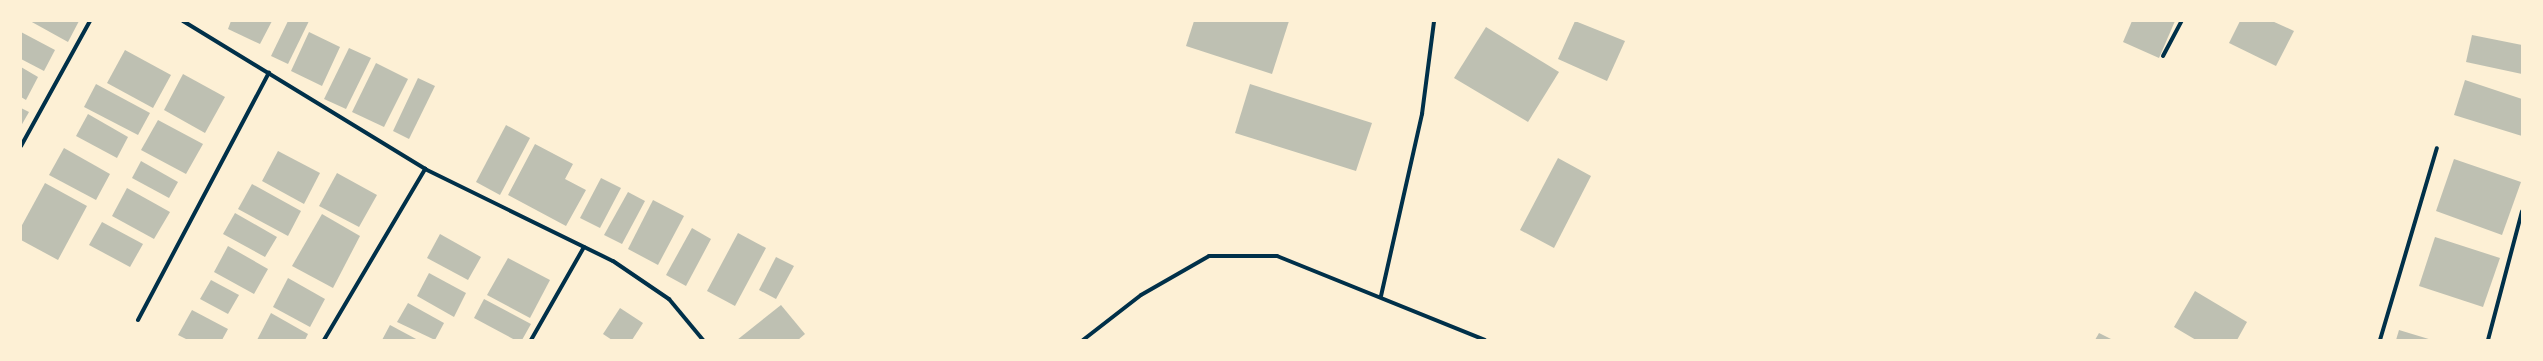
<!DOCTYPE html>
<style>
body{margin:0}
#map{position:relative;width:2543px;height:361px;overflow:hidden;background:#fdf0d5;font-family:"Public Sans",sans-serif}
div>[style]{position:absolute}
.building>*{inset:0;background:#bec0b2}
.minor>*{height:4px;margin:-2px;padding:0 2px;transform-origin:2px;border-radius:2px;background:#003049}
span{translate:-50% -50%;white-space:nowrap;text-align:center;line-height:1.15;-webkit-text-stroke:4px #fdf0d5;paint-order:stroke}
.frame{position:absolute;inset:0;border:22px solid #fdf0d5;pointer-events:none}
</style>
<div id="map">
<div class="building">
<i style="clip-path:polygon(30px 21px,79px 21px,68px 42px)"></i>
<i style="clip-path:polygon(231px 21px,272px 21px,260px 44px,228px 29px)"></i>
<i style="clip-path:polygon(288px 21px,309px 21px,288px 64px,271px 56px)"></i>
<i style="clip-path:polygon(1194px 21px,1289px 21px,1272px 74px,1186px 46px)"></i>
<i style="clip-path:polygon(1575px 21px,1625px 41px,1607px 81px,1558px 59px)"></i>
<i style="clip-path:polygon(2132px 21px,2175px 21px,2159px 58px,2123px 42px)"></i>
<i style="clip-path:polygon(2240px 21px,2272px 21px,2294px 31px,2276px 66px,2229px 43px)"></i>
<i style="clip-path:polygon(1486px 27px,1559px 72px,1528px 122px,1454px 78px)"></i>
<i style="clip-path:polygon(21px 32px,55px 50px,44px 71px,21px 59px)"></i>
<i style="clip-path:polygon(309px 32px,340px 47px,322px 86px,291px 71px)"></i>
<i style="clip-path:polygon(2472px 35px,2522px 45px,2522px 74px,2466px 62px)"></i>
<i style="clip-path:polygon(349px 48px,371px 58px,346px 109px,324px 99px)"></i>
<i style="clip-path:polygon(125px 50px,171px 75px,153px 108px,107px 83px)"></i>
<i style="clip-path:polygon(376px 63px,408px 79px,384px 127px,352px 112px)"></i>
<i style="clip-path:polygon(21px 67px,38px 77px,26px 100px,21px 97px)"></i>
<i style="clip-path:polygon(183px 74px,225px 97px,205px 133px,164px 110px)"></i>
<i style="clip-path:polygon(418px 78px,435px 86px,409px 139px,393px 131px)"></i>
<i style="clip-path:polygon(2465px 80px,2522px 99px,2522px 136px,2454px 115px)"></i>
<i style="clip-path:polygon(96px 84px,150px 113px,138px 135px,84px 107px)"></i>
<i style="clip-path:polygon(1250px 84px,1372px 123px,1356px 171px,1235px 133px)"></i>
<i style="clip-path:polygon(21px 108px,29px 112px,21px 126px)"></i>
<i style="clip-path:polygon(88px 114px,128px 137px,117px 158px,76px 136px)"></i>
<i style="clip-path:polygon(158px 120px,203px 144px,186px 174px,141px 150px)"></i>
<i style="clip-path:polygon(506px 125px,530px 138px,500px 195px,476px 182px)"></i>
<i style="clip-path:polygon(535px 144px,573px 164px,565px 179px,586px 190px,566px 226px,508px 195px)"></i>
<i style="clip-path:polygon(64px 148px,110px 174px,96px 200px,49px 175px)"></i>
<i style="clip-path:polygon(278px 151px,320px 173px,304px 204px,262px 181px)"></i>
<i style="clip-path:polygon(1558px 158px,1591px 176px,1554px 248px,1520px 230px)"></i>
<i style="clip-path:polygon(2454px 159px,2521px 182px,2502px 235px,2436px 211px)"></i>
<i style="clip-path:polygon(141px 161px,178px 182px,169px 198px,132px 178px)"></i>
<i style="clip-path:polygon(337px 173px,377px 195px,359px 227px,319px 206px)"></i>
<i style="clip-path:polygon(601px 178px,621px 188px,600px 228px,580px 218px)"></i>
<i style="clip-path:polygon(45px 183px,87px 206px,58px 260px,21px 240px,21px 227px)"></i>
<i style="clip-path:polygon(252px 184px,301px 211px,288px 236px,238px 209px)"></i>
<i style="clip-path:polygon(127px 188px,170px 212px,154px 239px,112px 216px)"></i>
<i style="clip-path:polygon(628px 192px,645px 201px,622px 244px,604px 235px)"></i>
<i style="clip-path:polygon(653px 200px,684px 216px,658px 265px,628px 249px)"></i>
<i style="clip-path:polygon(235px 213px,277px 237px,265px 257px,223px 234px)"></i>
<i style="clip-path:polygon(322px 214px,360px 236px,333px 288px,292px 266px)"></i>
<i style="clip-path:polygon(102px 222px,143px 244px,130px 267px,89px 245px)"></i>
<i style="clip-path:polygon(692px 228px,711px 239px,686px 286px,666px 275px)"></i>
<i style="clip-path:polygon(738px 233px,766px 248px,735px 306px,707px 291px)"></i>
<i style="clip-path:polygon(440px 234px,481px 257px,468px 280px,427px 258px)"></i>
<i style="clip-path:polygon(2435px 237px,2500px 258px,2483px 307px,2419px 286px)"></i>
<i style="clip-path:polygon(228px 246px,268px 269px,254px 294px,214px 272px)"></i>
<i style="clip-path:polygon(776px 257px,794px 266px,776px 299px,759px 290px)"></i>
<i style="clip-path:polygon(508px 258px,550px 280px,530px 318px,487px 295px)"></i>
<i style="clip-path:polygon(429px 273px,466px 293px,454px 317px,417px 296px)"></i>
<i style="clip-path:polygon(288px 278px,325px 299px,310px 327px,273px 307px)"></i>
<i style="clip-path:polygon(211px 280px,239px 295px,228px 314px,200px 299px)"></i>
<i style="clip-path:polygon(2195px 291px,2247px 322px,2237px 340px,2196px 340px,2174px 327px)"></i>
<i style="clip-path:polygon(484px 299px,531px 324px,522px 340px,515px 340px,474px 318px)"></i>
<i style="clip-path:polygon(408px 303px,444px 323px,435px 340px,397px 322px)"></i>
<i style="clip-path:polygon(781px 305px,805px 334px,798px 340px,737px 340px)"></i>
<i style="clip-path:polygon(620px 308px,643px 323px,632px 340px,612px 340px,603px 334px)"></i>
<i style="clip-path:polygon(192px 310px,228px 329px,222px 340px,188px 340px,178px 335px)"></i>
<i style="clip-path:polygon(271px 313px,308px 334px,305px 340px,257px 340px)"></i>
<i style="clip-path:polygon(390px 325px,418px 340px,382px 340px)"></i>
<i style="clip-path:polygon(2399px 330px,2432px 340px,2396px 340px)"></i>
<i style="clip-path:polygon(2099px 333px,2113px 340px,2095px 340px)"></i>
</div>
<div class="minor">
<i style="left:183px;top:21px;width:284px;rotate:31.4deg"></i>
<i style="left:425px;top:169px;width:209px;rotate:26.1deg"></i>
<i style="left:613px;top:261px;width:68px;rotate:34.2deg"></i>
<i style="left:669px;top:299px;width:53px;rotate:50.3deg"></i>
<i style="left:2163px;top:56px;width:40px;rotate:-62deg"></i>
<i style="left:21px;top:146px;width:143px;rotate:-61.1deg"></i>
<i style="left:1381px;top:296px;width:187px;rotate:-77.3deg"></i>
<i style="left:1422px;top:114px;width:94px;rotate:-82.6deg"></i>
<i style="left:138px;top:320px;width:280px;rotate:-62.1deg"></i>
<i style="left:324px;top:340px;width:199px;rotate:-59.4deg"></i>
<i style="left:531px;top:340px;width:107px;rotate:-60.3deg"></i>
<i style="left:1083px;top:340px;width:73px;rotate:-37.8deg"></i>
<i style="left:1141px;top:295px;width:78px;rotate:-29.8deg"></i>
<i style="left:1209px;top:256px;width:68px"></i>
<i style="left:1277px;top:256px;width:224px;rotate:22deg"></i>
<i style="left:2380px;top:340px;width:200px;rotate:-73.5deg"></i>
<i style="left:2488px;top:340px;width:133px;rotate:-75.2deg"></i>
</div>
<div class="frame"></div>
</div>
